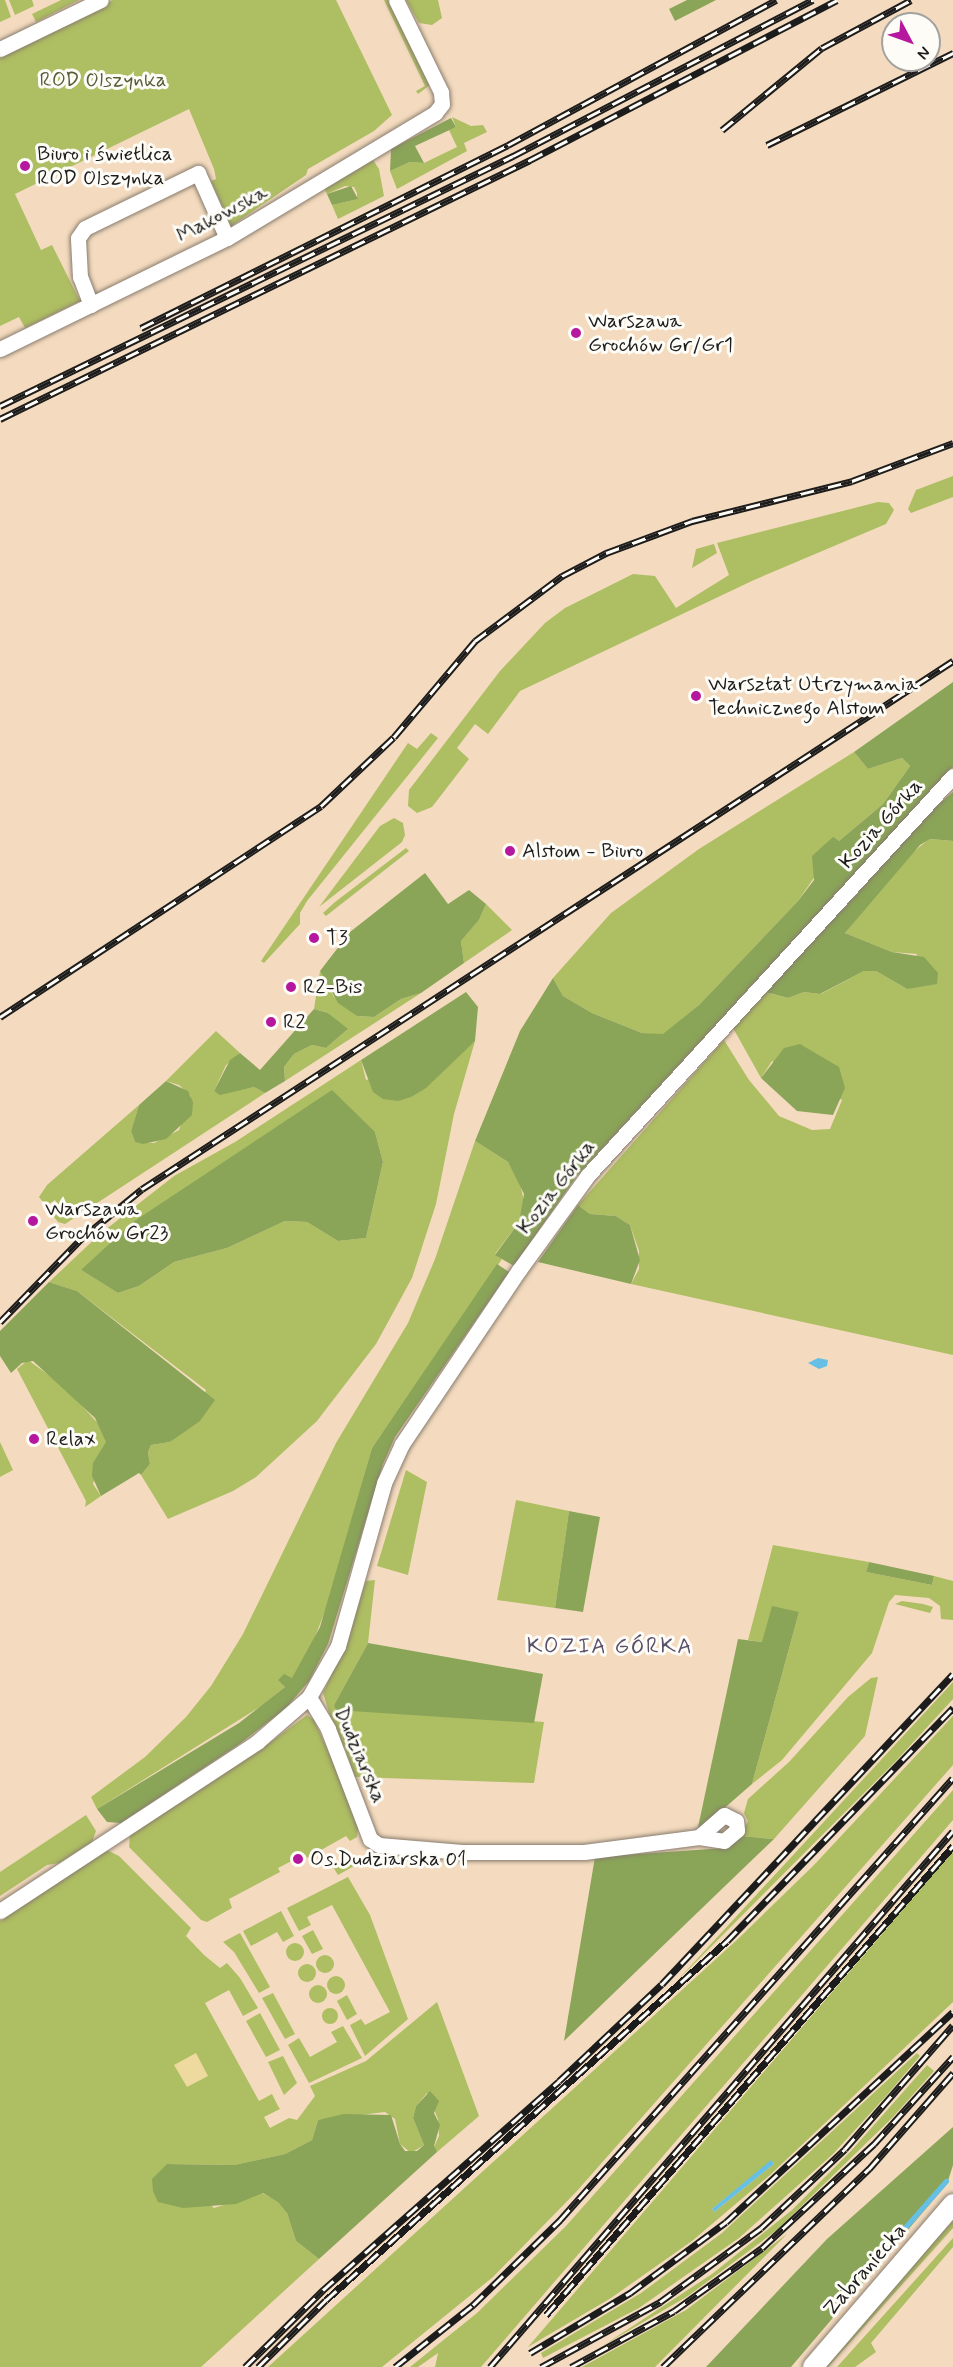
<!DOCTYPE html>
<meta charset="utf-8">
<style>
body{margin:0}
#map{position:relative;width:953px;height:2367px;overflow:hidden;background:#f4dbbf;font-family:Mynerve,sans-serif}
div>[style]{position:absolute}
.green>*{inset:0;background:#aebe62}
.round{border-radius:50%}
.forest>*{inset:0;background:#8aa558}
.sand>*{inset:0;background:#eeda9e}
.water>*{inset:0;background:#66bfe4}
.stream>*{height:4.5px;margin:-2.25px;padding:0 2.25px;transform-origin:2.25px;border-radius:2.25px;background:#66bfe4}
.roads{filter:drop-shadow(0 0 2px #887c6e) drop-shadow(0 0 2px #887c6e)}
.minor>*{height:15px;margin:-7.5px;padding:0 7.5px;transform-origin:7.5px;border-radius:7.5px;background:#fff}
.major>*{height:20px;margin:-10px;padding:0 10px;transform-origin:10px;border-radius:10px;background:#fff}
.rail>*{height:7px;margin-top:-3.5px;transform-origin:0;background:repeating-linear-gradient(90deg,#fdfcf7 0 14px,#1c1c1c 0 28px);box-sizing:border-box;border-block:2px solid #1c1c1c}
.dots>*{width:16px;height:16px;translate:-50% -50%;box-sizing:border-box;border:3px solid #fdfcf7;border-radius:50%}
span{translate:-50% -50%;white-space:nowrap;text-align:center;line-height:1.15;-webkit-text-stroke:6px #fdfcf7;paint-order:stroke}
.park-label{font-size:21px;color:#565d38}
.poi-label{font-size:21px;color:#1c1c1c}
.left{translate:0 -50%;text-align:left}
.street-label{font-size:21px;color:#1c1c1c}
.neighbourhood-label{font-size:22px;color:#5b506b;letter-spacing:1.5px}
.north{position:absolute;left:881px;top:12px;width:60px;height:60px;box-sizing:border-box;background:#fdfcf7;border:2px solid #a3a29f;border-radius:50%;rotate:131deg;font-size:16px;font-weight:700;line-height:24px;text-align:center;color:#1c1c1c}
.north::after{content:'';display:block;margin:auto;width:21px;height:27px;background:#b5179e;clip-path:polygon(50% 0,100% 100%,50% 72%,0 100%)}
</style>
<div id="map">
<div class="green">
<i style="clip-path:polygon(0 0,5px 0,11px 17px,0 22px)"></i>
<i style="clip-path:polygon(9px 0,32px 0,34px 6px,15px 15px)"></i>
<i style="clip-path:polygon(61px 0,79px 0,36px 22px,32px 14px)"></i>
<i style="clip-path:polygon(113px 0,336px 0,392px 115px,374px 131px,308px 169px,306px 175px,231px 226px,211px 181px,216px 179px,214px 169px,189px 109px,15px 194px,41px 250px,52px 245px,80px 301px,25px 328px,19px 317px,0 326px,0 55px)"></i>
<i style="clip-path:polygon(384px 0,388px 0,430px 85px,418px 94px,416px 91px,425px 86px)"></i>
<i style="clip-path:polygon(406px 0,438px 0,442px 18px,432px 25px,419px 23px)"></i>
<i style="clip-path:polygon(452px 117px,471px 126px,483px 125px,487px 132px,464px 143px,467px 151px,397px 189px,390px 171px,410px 162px,424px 163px,457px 147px,449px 130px,456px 127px)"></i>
<i style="clip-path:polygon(373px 160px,379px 169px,384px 196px,338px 219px,332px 205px,357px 199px,357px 193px,354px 187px,345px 186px,327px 194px,324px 188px)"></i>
<i style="clip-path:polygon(953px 476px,953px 497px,911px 513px,908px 509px,916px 490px)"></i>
<i style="clip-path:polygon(878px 502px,889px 503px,894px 510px,886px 524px,754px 580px,520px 691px,488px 734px,475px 724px,457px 748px,469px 759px,432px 807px,417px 813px,408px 806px,409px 790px,500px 671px,545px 623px,565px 608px,633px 574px,655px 576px,676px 608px,729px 575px,717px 543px)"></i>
<i style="clip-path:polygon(714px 544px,717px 553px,692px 568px,696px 549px)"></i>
<i style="clip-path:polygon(431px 733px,438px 738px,307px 901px,300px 913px,300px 924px,264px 963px,261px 961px,408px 743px,417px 749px)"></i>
<i style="clip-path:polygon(854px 752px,868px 769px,902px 758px,910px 766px,883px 804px,839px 841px,798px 901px,699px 1005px,663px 1035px,642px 1033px,592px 1013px,563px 996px,553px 978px,611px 913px,699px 849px)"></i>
<i style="clip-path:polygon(394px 818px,403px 823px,405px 835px,402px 842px,319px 907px,380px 826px)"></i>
<i style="clip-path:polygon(929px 839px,953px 841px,953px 1355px,631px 1284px,639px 1269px,639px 1251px,630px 1225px,616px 1216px,590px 1214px,578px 1205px,724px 1040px,749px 1080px,779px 1116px,812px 1130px,830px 1129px,842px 1100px,772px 1061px,761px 1078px,733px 1028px,764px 992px,788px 998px,804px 992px,821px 994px,864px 971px,876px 971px,907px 989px,917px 954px,892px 952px,845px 933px,905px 859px)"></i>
<i style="clip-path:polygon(406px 848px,409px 851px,326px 916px,323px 913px,335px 902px)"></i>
<i style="clip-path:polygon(486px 904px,512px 930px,464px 963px,461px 941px,479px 920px)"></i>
<i style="clip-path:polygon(320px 971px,334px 997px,357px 1016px,374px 1017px,401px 999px,421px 993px,285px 1081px,284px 1067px,294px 1054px,312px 1045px,326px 1048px,347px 1030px,328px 1013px,314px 1009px)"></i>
<i style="clip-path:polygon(216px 1031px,240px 1053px,226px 1065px,214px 1091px,220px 1094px,254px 1087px,265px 1093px,65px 1224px,58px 1222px,50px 1212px,59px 1206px,55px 1200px,46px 1206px,39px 1197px,47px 1185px,139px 1105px,131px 1131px,135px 1142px,154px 1143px,179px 1130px,191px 1096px,179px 1085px,166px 1081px)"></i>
<i style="clip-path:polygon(evenodd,475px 1041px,454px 1114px,436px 1204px,412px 1278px,376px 1344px,317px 1421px,256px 1477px,233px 1491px,168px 1519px,141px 1475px,150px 1464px,148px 1452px,151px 1445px,170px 1442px,190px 1426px,206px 1390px,77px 1291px,49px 1282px,100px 1234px,174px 1176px,235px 1142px,361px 1060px,366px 1080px,457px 1056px,475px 1041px,375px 1132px,383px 1162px,366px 1238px,338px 1241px,307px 1222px,285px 1221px,227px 1248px,174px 1262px,139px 1286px,118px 1293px,81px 1270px,375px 1132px)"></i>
<i style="clip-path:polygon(475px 1141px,508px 1162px,520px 1183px,525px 1206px,519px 1222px,495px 1254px,502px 1259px,372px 1448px,329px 1601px,309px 1652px,292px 1679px,279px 1680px,285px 1687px,261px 1706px,97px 1809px,91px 1797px,145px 1757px,186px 1717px,211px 1686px,243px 1634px,336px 1443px,408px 1323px,435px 1259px)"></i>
<i style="clip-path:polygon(28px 1360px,65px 1387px,104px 1430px,106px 1442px,93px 1484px,101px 1496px,85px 1507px,86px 1501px,17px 1369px)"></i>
<i style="clip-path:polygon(0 1442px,13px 1470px,0 1477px)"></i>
<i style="clip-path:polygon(406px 1470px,427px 1482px,408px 1575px,377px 1566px)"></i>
<i style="clip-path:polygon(516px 1500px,569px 1511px,555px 1608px,497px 1600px)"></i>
<i style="clip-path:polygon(773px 1545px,869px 1562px,866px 1572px,932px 1585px,934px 1576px,953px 1581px,953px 1620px,941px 1619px,940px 1606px,929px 1598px,895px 1595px,889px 1602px,872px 1653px,782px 1760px,752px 1784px,799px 1612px,762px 1642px,748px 1640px)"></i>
<i style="clip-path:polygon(375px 1580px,368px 1643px,334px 1705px,544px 1722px,534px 1783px,354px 1777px,345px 1748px,340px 1748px,323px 1693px,346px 1643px,366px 1581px)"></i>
<i style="clip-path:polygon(902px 1601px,923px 1604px,933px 1607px,930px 1613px,895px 1604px)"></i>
<i style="clip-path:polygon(878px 1677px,865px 1736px,774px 1839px,740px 1836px,748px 1821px,744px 1813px,748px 1799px,789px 1762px,848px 1697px,871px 1678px)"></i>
<i style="clip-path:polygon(953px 1682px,953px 1699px,896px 1761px,674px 1984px)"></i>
<i style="clip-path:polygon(307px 1715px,314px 1720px,359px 1819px,357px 1837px,350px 1841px,346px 1836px,307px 1858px,305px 1854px,278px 1868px,280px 1872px,229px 1899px,232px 1908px,207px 1922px,201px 1920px,129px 1847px,130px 1835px,256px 1753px)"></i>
<i style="clip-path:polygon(953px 1716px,953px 1765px,576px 2192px,493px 2277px,382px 2367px,268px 2367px,739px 1938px,814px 1865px)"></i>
<i style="clip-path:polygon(953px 1790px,953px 1820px,481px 2367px,435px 2367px,438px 2353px,418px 2367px,410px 2367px,477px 2313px,566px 2226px)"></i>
<i style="clip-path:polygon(86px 1815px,96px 1831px,92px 1842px,59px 1863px,47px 1865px,0 1896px,0 1872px)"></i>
<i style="clip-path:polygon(107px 1850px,119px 1856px,191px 1928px,186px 1936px,204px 1955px,220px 1968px,227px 1963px,240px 1978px,258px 2008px,243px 2016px,229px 1990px,205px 2003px,259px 2101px,272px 2094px,278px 2106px,280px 2109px,264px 2117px,270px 2128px,289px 2118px,297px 2120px,315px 2096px,310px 2086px,366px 2061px,437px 2002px,479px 2116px,437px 2152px,433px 2149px,439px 2136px,438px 2119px,427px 2093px,416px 2106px,413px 2118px,424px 2145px,411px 2153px,400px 2144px,395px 2119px,385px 2112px,318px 2120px,312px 2140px,285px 2154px,234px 2165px,167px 2164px,214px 2208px,262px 2193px,278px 2201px,287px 2213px,296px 2241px,319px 2259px,201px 2367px,0 2367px,0 1921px)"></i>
<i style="clip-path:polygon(evenodd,953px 1851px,953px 2002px,770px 2175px,692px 2241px,611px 2298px,528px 2347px,953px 1851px,771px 2161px,774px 2164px,714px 2212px,712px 2209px,771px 2161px)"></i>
<i style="clip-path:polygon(346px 1862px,354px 1866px,338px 1875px,333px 1867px)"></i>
<i style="clip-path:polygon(348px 1877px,370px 1915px,408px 2019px,365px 2056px,350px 2025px,361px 2019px,365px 2025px,390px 2012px,332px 1905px,307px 1917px,311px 1925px,299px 1931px,287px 1908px)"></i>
<i style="clip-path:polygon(281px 1911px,294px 1936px,283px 1942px,277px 1932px,251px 1946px,243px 1931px)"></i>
<i style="clip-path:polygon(313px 1930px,323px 1949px,312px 1954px,302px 1936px)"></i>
<i style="clip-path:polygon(240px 1933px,270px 1987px,259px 1993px,234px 1952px,223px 1942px)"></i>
<i class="round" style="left:286px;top:1943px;width:18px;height:18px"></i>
<i class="round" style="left:316px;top:1955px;width:18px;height:18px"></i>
<i class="round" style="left:298px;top:1964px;width:18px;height:18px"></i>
<i class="round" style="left:327px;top:1976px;width:18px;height:18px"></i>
<i class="round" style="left:309px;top:1985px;width:18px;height:18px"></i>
<i style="clip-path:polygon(273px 1993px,295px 2034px,285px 2039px,262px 1998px)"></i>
<i style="clip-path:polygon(347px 1995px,357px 2014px,347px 2020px,337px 2001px)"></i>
<i class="round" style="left:322px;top:2008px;width:16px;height:16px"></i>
<i style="clip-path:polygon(260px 2013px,280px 2050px,266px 2057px,246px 2021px)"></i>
<i style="clip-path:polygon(343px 2026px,362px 2058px,309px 2083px,288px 2045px,299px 2038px,310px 2057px,337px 2042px,331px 2032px)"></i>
<i style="clip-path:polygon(917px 2053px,920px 2056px,887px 2095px,833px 2154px,739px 2238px,639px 2308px,543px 2358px,541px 2353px,641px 2293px,722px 2233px)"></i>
<i style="clip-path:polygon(283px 2056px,297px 2083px,284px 2095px,268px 2062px)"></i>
<i style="clip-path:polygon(927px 2065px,934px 2071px,893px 2117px,777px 2230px,688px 2296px,604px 2345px,712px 2274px,792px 2210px,851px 2151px)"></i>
<i style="clip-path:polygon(953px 2221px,953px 2228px,828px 2367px,821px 2367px)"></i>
<i style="clip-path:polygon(787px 2234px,655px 2367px,582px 2367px,686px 2310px)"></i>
<i style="clip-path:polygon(953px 2238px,953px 2247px,871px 2343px,876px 2352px,855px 2367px,837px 2367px)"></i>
</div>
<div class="forest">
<i style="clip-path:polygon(687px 0,716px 0,675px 21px,669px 9px)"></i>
<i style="clip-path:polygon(451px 118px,456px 127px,415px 146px,424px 163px,410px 162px,390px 171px,391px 149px)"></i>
<i style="clip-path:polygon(351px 186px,358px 199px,332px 205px,327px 194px)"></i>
<i style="clip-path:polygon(953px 682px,953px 767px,576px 1177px,514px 1266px,495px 1255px,519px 1222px,524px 1194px,508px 1162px,475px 1141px,520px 1031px,553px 978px,563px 996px,592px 1013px,642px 1033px,663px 1034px,699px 1005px,798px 901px,814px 880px,812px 856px,833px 837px,839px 841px,883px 804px,910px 766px,902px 758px,868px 769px,854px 752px)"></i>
<i style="clip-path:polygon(953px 792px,953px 841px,930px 839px,920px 845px,845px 933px,892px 952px,924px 957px,938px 973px,937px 984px,907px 989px,876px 971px,864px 971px,820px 994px,804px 992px,788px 998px,765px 992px,926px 815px)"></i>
<i style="clip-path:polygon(425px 873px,448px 904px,469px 890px,486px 904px,479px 920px,461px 941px,464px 963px,421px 993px,401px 999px,374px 1017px,357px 1016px,338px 1003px,320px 971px,350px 932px)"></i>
<i style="clip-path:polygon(466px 992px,478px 1007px,475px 1041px,426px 1088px,411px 1097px,398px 1101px,383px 1099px,373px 1092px,361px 1060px)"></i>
<i style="clip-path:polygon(314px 1009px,328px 1013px,348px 1029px,326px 1048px,312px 1045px,294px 1054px,284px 1067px,285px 1081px,265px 1093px,254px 1087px,220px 1095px,214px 1091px,230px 1060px,240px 1053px,260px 1070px)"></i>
<i style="clip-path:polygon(800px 1044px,839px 1067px,845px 1088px,833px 1115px,797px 1111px,761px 1078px,784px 1048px)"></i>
<i style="clip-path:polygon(166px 1081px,188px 1091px,193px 1102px,192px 1115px,166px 1139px,143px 1144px,135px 1142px,131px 1131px,139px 1105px)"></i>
<i style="clip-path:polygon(332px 1090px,375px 1132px,383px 1162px,366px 1238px,338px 1241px,307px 1222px,285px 1221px,227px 1248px,174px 1262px,139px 1286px,118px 1293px,81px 1270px,133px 1222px)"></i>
<i style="clip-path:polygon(578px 1205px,590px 1214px,616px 1216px,630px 1225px,640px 1260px,631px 1284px,538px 1262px)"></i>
<i style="clip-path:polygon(497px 1264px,509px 1272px,395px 1437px,383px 1464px,328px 1644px,309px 1681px,286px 1708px,238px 1745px,121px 1823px,107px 1822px,97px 1809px,239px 1723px,285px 1687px,278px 1680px,284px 1674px,292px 1678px,320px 1627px,372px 1448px)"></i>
<i style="clip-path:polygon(49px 1282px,77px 1291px,215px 1400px,200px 1421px,170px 1442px,151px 1445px,148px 1452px,150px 1464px,141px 1475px,139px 1473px,101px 1496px,92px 1476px,93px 1463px,106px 1442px,95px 1418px,33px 1361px,22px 1363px,11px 1373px,0 1356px,0 1331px)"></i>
<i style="clip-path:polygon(569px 1511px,600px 1517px,583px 1612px,555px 1608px)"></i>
<i style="clip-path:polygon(869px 1562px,934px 1576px,932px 1585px,866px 1572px)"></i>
<i style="clip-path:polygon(772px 1606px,799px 1612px,752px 1784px,697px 1832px,738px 1639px,762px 1642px)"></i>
<i style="clip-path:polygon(368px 1643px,543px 1674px,534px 1723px,336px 1710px,334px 1705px)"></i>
<i style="clip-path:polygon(740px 1836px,774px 1839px,564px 2041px,595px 1857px,725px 1848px)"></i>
<i style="clip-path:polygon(430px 2091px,439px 2101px,434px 2113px,440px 2125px,434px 2146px,437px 2152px,319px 2259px,296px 2241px,287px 2213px,278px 2202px,263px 2193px,236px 2204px,183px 2208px,158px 2202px,153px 2191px,152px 2179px,167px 2164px,234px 2165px,285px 2154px,312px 2140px,318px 2120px,344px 2114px,391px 2115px,400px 2144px,405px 2151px,417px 2151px,424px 2145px,413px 2118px,416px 2106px)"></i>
<i style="clip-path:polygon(953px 2127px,953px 2165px,947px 2184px,791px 2367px,706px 2367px,827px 2239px)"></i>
</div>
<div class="sand">
<i style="clip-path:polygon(196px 2053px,208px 2076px,187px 2087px,174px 2065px)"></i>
</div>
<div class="water">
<i style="clip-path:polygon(818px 1358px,828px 1360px,827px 1366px,819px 1369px,808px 1363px)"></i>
<i style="clip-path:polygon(771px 2160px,774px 2164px,714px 2212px,712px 2209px)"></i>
</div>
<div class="stream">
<i style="left:864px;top:2274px;width:124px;rotate:-48.6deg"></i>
</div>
<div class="roads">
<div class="minor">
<i style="left:0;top:49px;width:112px;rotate:-25.9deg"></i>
<i style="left:91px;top:305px;width:30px;rotate:-111deg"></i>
<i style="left:80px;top:277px;width:39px;rotate:-93deg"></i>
<i style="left:78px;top:238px;width:12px;rotate:-55deg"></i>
<i style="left:85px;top:228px;width:126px;rotate:-26deg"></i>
<i style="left:198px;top:173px;width:71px;rotate:66deg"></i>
<i style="left:0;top:349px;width:253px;rotate:-26.1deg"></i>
<i style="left:227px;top:238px;width:243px;rotate:-31deg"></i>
<i style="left:435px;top:113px;width:11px;rotate:-52deg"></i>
<i style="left:442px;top:104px;width:12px;rotate:-95deg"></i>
<i style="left:441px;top:92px;width:102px;rotate:-116.1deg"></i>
<i style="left:309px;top:1697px;width:37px;rotate:59deg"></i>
<i style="left:328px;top:1729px;width:118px;rotate:69.1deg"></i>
<i style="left:370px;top:1839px;width:11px;rotate:34deg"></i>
<i style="left:379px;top:1845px;width:83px;rotate:4.8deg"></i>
<i style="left:462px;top:1852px;width:122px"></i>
<i style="left:584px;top:1852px;width:116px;rotate:-7.4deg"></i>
<i style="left:699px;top:1837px;width:25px;rotate:9deg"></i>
<i style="left:724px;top:1841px;width:17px;rotate:-40deg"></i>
<i style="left:737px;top:1830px;width:9px;rotate:-96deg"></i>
<i style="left:736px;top:1821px;width:13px;rotate:-153deg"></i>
<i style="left:724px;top:1815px;width:33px;rotate:139deg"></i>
<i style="left:0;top:1911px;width:308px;rotate:-33.3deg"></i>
<i style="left:257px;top:1742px;width:69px;rotate:-40.9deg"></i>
<i style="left:309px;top:1697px;width:59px;rotate:-60.4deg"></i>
<i style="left:338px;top:1646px;width:169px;rotate:-74.2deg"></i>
<i style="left:384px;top:1483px;width:43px;rotate:-65.2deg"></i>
<i style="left:402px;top:1444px;width:210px;rotate:-56.1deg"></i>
<i style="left:519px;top:1270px;width:117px;rotate:-54deg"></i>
<i style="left:588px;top:1175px;width:541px;rotate:-47.55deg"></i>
</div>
<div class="major">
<i style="left:813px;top:2367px;width:215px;rotate:-49.3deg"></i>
</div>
</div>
<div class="rail">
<i style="left:722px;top:130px;width:129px;rotate:-39.4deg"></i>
<i style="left:822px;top:48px;width:101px;rotate:-28.3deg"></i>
<i style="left:767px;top:145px;width:208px;rotate:-26.3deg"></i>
<i style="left:141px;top:328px;width:410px;rotate:-26.5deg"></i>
<i style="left:508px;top:145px;width:305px;rotate:-28.4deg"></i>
<i style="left:0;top:406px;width:571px;rotate:-25.98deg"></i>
<i style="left:513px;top:156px;width:338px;rotate:-27.5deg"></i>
<i style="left:0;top:419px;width:590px;rotate:-26.04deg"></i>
<i style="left:530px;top:160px;width:346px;rotate:-27.5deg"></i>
<i style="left:0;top:1017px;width:384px;rotate:-33.3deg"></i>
<i style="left:321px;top:806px;width:100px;rotate:-43.4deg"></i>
<i style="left:394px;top:737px;width:126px;rotate:-49.8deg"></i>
<i style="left:475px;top:641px;width:109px;rotate:-36.8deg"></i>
<i style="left:562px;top:576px;width:50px;rotate:-27.6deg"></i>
<i style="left:606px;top:553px;width:92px;rotate:-20.4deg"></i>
<i style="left:692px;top:521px;width:165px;rotate:-14deg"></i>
<i style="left:852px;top:481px;width:108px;rotate:-20.6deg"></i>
<i style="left:0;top:1322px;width:117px;rotate:-45.7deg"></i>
<i style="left:82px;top:1238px;width:77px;rotate:-39.2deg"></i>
<i style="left:142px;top:1189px;width:968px;rotate:-33.07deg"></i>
<i style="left:546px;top:2315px;width:621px;rotate:-49.05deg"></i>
<i style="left:530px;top:2353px;width:117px;rotate:-31deg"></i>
<i style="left:630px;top:2293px;width:119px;rotate:-36.5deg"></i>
<i style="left:726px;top:2222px;width:309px;rotate:-42.8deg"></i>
<i style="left:245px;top:2367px;width:110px;rotate:-44.6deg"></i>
<i style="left:323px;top:2290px;width:315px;rotate:-41.5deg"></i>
<i style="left:559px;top:2081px;width:141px;rotate:-43.3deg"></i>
<i style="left:662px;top:1984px;width:425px;rotate:-46.8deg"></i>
<i style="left:258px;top:2367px;width:95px;rotate:-44.6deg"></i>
<i style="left:326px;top:2300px;width:538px;rotate:-41.84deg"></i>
<i style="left:727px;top:1941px;width:325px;rotate:-45.9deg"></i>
<i style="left:395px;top:2367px;width:100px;rotate:-38.5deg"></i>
<i style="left:473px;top:2305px;width:122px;rotate:-44.3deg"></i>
<i style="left:560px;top:2220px;width:591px;rotate:-48.36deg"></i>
<i style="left:490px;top:2367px;width:708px;rotate:-49.18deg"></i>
<i style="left:541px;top:2367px;width:136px;rotate:-28.6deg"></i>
<i style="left:660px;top:2302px;width:125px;rotate:-36.2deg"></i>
<i style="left:761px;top:2228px;width:115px;rotate:-43.2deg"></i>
<i style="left:845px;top:2149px;width:164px;rotate:-48.9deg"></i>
<i style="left:571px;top:2367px;width:117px;rotate:-28.5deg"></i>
<i style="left:674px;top:2311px;width:108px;rotate:-35.6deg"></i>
<i style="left:762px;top:2248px;width:153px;rotate:-42.9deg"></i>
<i style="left:874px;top:2144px;width:118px;rotate:-47.8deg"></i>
<i style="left:663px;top:2367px;width:286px;rotate:-43.9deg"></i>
<i style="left:869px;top:2169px;width:128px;rotate:-48.8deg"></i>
</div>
<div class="dots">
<i style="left:25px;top:166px;background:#b5179e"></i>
<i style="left:576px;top:333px;background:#b5179e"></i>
<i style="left:696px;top:696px;background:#b5179e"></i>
<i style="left:510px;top:851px;background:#b5179e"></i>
<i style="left:314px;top:938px;background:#b5179e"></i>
<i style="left:291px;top:987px;background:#b5179e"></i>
<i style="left:271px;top:1022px;background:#b5179e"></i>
<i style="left:33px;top:1221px;background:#b5179e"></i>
<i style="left:34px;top:1439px;background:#b5179e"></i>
<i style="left:298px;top:1859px;background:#b5179e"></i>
</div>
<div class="park-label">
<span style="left:103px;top:80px">ROD Olszynka</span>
</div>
<div class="poi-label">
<span class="left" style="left:37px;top:166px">Biuro i świetlica<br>ROD Olszynka</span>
<span class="left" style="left:588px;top:333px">Warszawa<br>Grochów Gr/Gr1</span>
<span class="left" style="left:708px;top:696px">Warsztat Utrzymania<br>Technicznego Alstom</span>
<span class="left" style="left:522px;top:851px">Alstom - Biuro</span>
<span class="left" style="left:326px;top:938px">T3</span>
<span class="left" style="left:303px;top:987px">R2-Bis</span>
<span class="left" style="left:283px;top:1022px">R2</span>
<span class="left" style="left:45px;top:1221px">Warszawa<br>Grochów Gr23</span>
<span class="left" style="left:46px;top:1439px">Relax</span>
<span class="left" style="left:310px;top:1859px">Os.Dudziarska 01</span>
</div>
<div class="street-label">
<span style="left:222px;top:214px;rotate:-28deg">Makowska</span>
<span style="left:881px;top:824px;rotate:-48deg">Kozia Górka</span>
<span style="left:556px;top:1187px;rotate:-52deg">Kozia Górka</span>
<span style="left:360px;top:1755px;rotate:67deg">Dudziarska</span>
<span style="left:865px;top:2270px;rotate:-49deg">Zabraniecka</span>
</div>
<div class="neighbourhood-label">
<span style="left:610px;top:1648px">KOZIA GÓRKA</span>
</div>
<div class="north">N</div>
</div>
